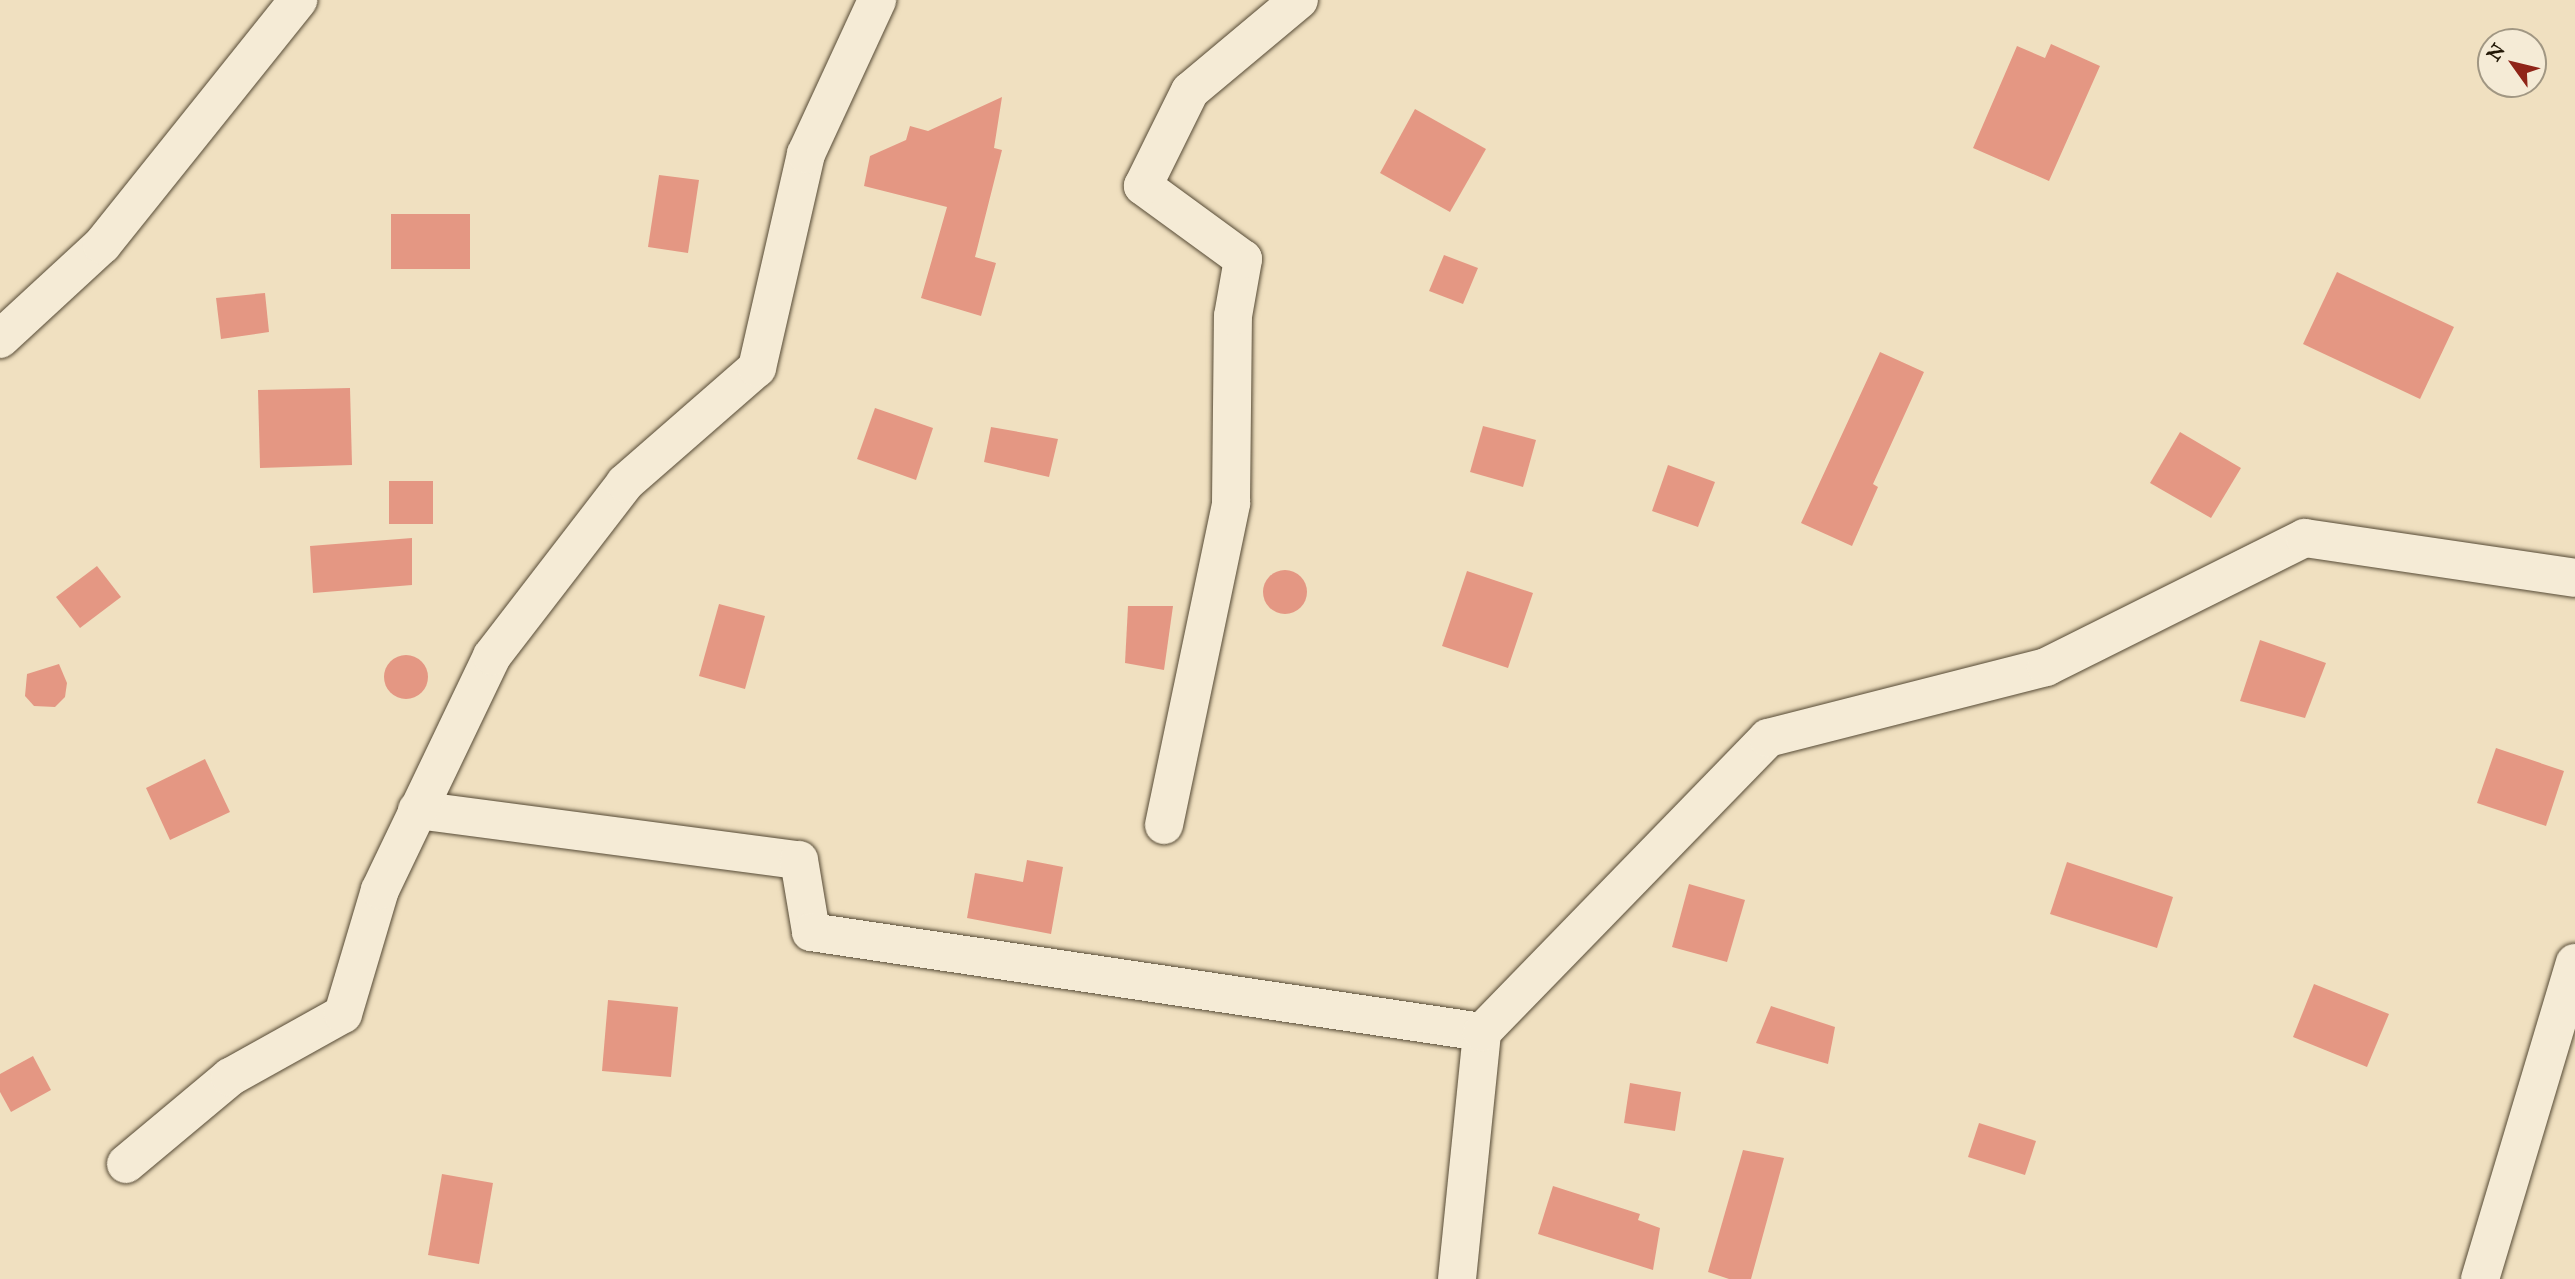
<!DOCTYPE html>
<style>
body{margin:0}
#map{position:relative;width:2575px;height:1279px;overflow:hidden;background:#f0e0c0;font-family:"IM FELL Great Primer",serif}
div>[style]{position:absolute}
.building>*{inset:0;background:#e49783}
.round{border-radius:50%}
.roads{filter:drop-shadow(0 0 2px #564a35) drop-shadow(0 0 2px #564a35)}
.minor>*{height:38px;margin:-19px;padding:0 19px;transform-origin:19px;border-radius:19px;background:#f5ebd6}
span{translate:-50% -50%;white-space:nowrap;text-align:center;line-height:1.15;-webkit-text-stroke:5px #f5ebd6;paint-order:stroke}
.north{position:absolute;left:2477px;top:28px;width:70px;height:70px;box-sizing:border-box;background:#f5ebd6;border:2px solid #a19783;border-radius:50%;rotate:304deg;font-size:19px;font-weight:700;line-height:28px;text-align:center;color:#231807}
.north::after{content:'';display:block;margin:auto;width:24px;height:32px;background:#8f2418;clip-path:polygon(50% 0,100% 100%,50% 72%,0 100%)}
</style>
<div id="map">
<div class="building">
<i style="clip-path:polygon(2051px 44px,2100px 66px,2049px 181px,1973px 148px,2017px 46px,2045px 58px)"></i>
<i style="clip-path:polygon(1002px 97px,994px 148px,1002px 150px,975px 257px,996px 263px,981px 316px,921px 298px,947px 207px,864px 186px,870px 156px,906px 140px,910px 126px,928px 131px)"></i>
<i style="clip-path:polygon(1415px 109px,1486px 149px,1450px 212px,1380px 173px)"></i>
<i style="clip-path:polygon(659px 175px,699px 180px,688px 253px,648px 247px)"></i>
<i style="clip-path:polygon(391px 214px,470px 214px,470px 269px,391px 269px)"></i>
<i style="clip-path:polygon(1444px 255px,1478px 268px,1463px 304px,1429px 291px)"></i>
<i style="clip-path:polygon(2337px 272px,2454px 327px,2420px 399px,2303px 344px)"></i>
<i style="clip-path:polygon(265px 293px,269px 332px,221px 339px,216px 298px)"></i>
<i style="clip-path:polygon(1880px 352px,1924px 372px,1873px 484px,1878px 487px,1852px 546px,1801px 523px)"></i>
<i style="clip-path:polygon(350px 388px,352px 465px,260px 468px,258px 390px)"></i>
<i style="clip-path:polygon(875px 408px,933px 428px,916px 480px,857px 459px)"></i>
<i style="clip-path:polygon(1483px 426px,1536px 440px,1523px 487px,1470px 472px)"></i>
<i style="clip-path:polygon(991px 427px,1058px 439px,1049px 477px,984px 462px)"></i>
<i style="clip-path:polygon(2180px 432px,2241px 468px,2211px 518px,2150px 483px)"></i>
<i style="clip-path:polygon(1668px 465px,1715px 482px,1698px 527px,1652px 511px)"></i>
<i style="clip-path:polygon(389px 481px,433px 481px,433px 524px,389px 524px)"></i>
<i style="clip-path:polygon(412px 538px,412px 585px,313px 593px,310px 546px)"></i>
<i style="clip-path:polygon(97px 566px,121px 597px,80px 628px,56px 597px)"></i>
<i class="round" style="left:1263px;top:570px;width:44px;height:44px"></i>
<i style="clip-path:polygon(1467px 571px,1533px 593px,1508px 668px,1442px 646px)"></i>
<i style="clip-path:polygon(719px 604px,765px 616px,745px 689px,699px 676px)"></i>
<i style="clip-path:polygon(1128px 606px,1173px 606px,1164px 670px,1125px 663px)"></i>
<i style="clip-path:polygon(2260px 640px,2326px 663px,2305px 718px,2240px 701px)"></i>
<i class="round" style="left:384px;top:655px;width:44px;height:44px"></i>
<i style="clip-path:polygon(59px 664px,67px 683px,65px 697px,55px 707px,34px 706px,25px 696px,27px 674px)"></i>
<i style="clip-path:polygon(2496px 748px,2564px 771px,2546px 826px,2477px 803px)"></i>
<i style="clip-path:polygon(205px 759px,230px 812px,170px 840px,146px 788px)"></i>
<i style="clip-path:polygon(1027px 860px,1063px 867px,1051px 934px,967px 918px,975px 873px,1023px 882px)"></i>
<i style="clip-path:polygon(2067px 862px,2173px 897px,2157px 948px,2050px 914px)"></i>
<i style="clip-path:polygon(1689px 884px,1745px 900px,1727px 962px,1672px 947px)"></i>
<i style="clip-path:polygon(2314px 984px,2389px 1014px,2367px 1067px,2293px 1037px)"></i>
<i style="clip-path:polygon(608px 1000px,678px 1007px,671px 1077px,602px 1071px)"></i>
<i style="clip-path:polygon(1771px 1006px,1835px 1027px,1828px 1064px,1756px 1043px)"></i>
<i style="clip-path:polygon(33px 1056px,51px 1090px,11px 1112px,0 1092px,0 1074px)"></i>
<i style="clip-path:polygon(1630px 1083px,1681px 1092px,1675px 1131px,1624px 1123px)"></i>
<i style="clip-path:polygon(1979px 1123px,2036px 1141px,2025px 1175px,1968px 1157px)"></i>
<i style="clip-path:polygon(1743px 1150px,1784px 1158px,1751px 1279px,1729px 1279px,1708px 1272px)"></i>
<i style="clip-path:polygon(442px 1174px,493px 1183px,479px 1264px,428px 1255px)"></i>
<i style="clip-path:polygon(1553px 1186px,1640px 1214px,1638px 1220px,1660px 1228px,1653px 1270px,1538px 1234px)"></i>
</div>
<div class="roads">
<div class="minor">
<i style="left:0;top:339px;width:139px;rotate:-42.7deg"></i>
<i style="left:102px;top:245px;width:314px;rotate:-51.3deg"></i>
<i style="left:417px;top:810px;width:385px;rotate:7.5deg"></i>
<i style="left:799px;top:860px;width:73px;rotate:80.5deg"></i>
<i style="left:811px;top:932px;width:678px;rotate:8.48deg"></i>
<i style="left:1164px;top:825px;width:329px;rotate:-78.2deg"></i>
<i style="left:1231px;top:503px;width:187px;rotate:-89.4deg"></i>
<i style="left:1233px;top:316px;width:58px;rotate:-80deg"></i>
<i style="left:1243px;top:259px;width:124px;rotate:-143.9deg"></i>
<i style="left:1143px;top:186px;width:106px;rotate:-63.7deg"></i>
<i style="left:1190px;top:91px;width:142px;rotate:-39.9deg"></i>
<i style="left:126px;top:1164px;width:136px;rotate:-39.9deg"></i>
<i style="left:230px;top:1077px;width:129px;rotate:-29.1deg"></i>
<i style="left:343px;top:1014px;width:129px;rotate:-73.4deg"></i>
<i style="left:380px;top:890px;width:259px;rotate:-64.4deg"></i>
<i style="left:492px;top:656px;width:218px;rotate:-52.4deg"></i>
<i style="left:625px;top:483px;width:175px;rotate:-41.1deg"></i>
<i style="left:757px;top:368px;width:220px;rotate:-77.1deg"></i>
<i style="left:806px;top:154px;width:170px;rotate:-65.2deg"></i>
<i style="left:1457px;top:1279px;width:248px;rotate:-84.2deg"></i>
<i style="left:1482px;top:1032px;width:410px;rotate:-45.8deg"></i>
<i style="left:1768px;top:738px;width:287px;rotate:-14.3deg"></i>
<i style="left:2046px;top:667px;width:289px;rotate:-26.5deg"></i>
<i style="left:2305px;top:538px;width:273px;rotate:8.4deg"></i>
<i style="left:2480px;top:1279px;width:330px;rotate:-73.3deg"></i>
</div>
</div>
<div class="north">N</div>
</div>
